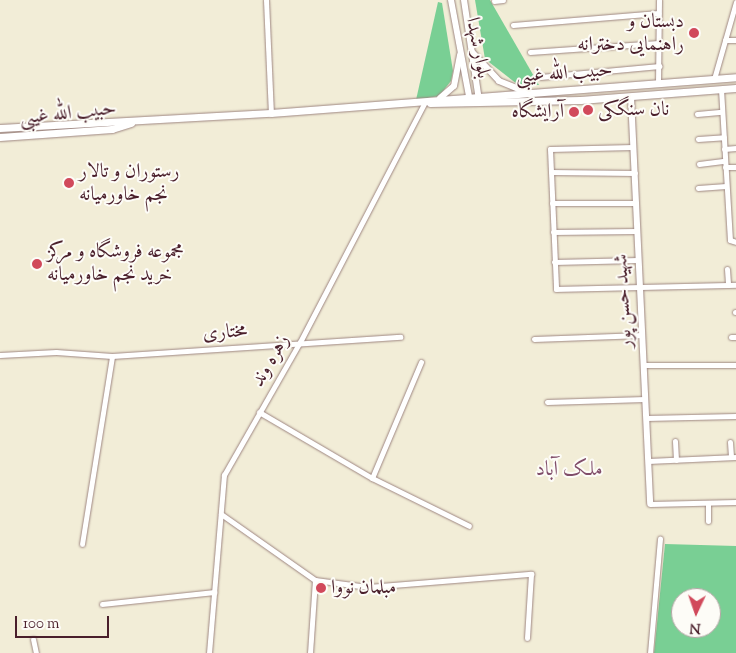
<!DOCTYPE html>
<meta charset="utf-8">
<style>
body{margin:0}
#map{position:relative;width:736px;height:653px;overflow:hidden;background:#f2edd7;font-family:"Sorts Mill Goudy",Amiri,serif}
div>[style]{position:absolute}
.green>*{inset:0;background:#79cf94}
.roads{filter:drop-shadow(0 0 1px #9e8681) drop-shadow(0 0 1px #9e8681)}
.minor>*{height:5px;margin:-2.5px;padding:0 2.5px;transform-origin:2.5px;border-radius:2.5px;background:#fff}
.tertiary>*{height:6px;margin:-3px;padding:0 3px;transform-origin:3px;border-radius:3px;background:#fff}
.secondary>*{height:7px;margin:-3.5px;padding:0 3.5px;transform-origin:3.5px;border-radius:3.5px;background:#fff}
.dots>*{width:14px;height:14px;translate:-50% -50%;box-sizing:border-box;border:2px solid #fdfcf7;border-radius:50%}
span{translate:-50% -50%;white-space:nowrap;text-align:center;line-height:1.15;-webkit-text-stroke:4px #fdfcf7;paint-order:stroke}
.poi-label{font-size:20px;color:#4a1f2b}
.right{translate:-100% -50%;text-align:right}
.left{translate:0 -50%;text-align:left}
.street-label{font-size:20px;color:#4a1f2b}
.neighbourhood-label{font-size:21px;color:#804d69}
.north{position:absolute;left:671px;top:588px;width:50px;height:50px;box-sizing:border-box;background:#fdfcf7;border:1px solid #b5a4a5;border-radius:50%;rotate:183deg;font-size:14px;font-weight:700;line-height:20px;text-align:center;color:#4a1f2b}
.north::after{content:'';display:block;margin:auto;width:18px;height:22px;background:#d1495b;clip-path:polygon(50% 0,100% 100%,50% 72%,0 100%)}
.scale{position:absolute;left:15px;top:616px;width:94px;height:22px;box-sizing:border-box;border:2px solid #4a1f2b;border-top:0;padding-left:6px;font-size:15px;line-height:18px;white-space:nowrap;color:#4a1f2b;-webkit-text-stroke:4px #fdfcf7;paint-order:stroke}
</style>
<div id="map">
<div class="green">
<i style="clip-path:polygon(475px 0,490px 0,539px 85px,517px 84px,485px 59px)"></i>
<i style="clip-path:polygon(438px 2px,442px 3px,453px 71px,451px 81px,439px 96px,416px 100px)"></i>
<i style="clip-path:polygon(evenodd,665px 544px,736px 546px,736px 653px,654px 653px,665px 544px,681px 598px,711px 598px,711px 628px,681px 628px,681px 598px)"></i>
</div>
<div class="roads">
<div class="minor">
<i style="left:266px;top:0;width:113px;rotate:87.5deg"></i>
<i style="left:494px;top:1px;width:9px;rotate:-6deg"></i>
<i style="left:513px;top:25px;width:146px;rotate:-4.7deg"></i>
<i style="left:725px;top:40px;width:11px"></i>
<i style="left:530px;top:52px;width:129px;rotate:-4deg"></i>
<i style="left:540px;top:77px;width:120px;rotate:-5.3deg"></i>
<i style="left:714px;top:79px;width:80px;rotate:-74.1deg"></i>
<i style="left:658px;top:83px;width:83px;rotate:-89.3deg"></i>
<i style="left:721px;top:89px;width:151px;rotate:86.6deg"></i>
<i style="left:730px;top:240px;width:6px;rotate:18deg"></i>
<i style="left:697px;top:114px;width:25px;rotate:-5deg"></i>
<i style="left:698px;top:139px;width:26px;rotate:-4deg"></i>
<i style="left:633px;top:147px;width:83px;rotate:178.6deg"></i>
<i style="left:550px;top:149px;width:140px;rotate:87.5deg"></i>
<i style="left:556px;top:289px;width:180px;rotate:-1.3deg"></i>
<i style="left:724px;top:149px;width:12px;rotate:-5deg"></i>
<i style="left:699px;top:164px;width:26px;rotate:-7deg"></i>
<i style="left:725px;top:167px;width:11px"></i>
<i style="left:551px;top:172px;width:84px;rotate:0.7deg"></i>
<i style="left:698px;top:188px;width:28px;rotate:-4deg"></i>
<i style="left:552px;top:203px;width:84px"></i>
<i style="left:553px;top:232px;width:84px;rotate:-0.7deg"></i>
<i style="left:554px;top:262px;width:84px;rotate:-1.4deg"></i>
<i style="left:727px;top:269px;width:16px;rotate:86deg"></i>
<i style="left:735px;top:312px;width:1px"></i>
<i style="left:731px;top:337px;width:5px"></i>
<i style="left:534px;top:339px;width:108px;rotate:-2.1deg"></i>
<i style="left:0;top:355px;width:56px;rotate:-3.1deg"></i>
<i style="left:56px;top:352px;width:56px;rotate:4.1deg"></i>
<i style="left:112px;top:356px;width:289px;rotate:-3.8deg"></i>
<i style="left:643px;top:365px;width:93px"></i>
<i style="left:547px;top:402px;width:98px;rotate:-1.8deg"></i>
<i style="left:259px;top:412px;width:131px;rotate:30.3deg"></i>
<i style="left:372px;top:478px;width:108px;rotate:26.3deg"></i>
<i style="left:646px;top:418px;width:90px;rotate:-1.3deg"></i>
<i style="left:675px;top:441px;width:19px;rotate:87deg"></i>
<i style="left:730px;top:442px;width:15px;rotate:86deg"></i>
<i style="left:648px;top:461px;width:88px;rotate:-2.6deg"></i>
<i style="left:372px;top:478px;width:126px;rotate:-67.1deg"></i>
<i style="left:708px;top:503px;width:18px;rotate:90deg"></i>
<i style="left:650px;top:504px;width:86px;rotate:-1.3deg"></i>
<i style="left:221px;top:514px;width:115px;rotate:35.1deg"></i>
<i style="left:315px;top:580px;width:53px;rotate:7.5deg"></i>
<i style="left:368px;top:587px;width:164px;rotate:-4.6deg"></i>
<i style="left:531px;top:574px;width:64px;rotate:93.6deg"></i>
<i style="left:82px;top:544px;width:190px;rotate:-80.9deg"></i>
<i style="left:102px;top:604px;width:113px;rotate:-6.1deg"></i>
<i style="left:33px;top:639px;width:14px;rotate:78deg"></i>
<i style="left:209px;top:653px;width:179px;rotate:-85.2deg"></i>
<i style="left:224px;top:475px;width:153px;rotate:-60.3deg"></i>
<i style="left:300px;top:342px;width:271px;rotate:-62.5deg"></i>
<i style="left:310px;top:653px;width:73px;rotate:-86.1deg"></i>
<i style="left:650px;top:653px;width:115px;rotate:-85deg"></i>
</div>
<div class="tertiary">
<i style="left:451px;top:0;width:104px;rotate:79.4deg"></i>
<i style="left:464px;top:0;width:101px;rotate:81.5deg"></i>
<i style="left:473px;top:53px;width:38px;rotate:47deg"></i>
<i style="left:499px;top:81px;width:29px;rotate:22deg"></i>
<i style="left:631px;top:97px;width:407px;rotate:87.3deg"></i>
<i style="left:440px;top:98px;width:18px;rotate:-41deg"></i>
<i style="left:454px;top:86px;width:32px;rotate:-79deg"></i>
</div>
<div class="secondary">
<i style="left:430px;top:103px;width:150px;rotate:-1.1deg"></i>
<i style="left:580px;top:100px;width:156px;rotate:-4.4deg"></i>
<i style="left:0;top:128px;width:271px;rotate:-3.2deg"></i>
<i style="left:271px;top:113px;width:466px;rotate:-4.4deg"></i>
<i style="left:0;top:137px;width:112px;rotate:-4.1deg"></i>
<i style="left:112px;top:129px;width:20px;rotate:-18deg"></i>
</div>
</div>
<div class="dots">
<i style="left:694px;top:33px;background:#d1495b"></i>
<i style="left:588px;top:110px;background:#d1495b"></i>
<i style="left:574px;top:112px;background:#d1495b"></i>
<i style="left:69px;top:183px;background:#d1495b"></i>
<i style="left:37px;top:264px;background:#d1495b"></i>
<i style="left:321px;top:588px;background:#d1495b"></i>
</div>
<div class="poi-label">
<span class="right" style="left:684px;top:34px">دبستان و<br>راهنمایی دخترانه</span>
<span class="left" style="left:598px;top:110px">نان سنگکی</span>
<span class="right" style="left:564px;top:112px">آرایشگاه</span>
<span class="left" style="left:79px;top:184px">رستوران و تالار<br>نجم خاورمیانه</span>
<span class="left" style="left:47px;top:264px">مجموعه فروشگاه و مرکز<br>خرید نجم خاورمیانه</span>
<span class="left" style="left:331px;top:588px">مبلمان نووا</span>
</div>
<div class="street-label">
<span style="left:477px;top:48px;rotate:79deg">بلوار شهدا</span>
<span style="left:564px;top:74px;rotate:-4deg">حبیب الله غیبی</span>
<span style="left:68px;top:114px;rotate:-6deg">حبیب الله غیبی</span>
<span style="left:624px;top:301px;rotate:-93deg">شهید حسن پور</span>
<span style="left:225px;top:333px;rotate:-4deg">مختاری</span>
<span style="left:271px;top:361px;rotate:-60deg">زهره وند</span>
</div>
<div class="neighbourhood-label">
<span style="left:569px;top:470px">ملک آباد</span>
</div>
<div class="north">N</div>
<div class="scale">100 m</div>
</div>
